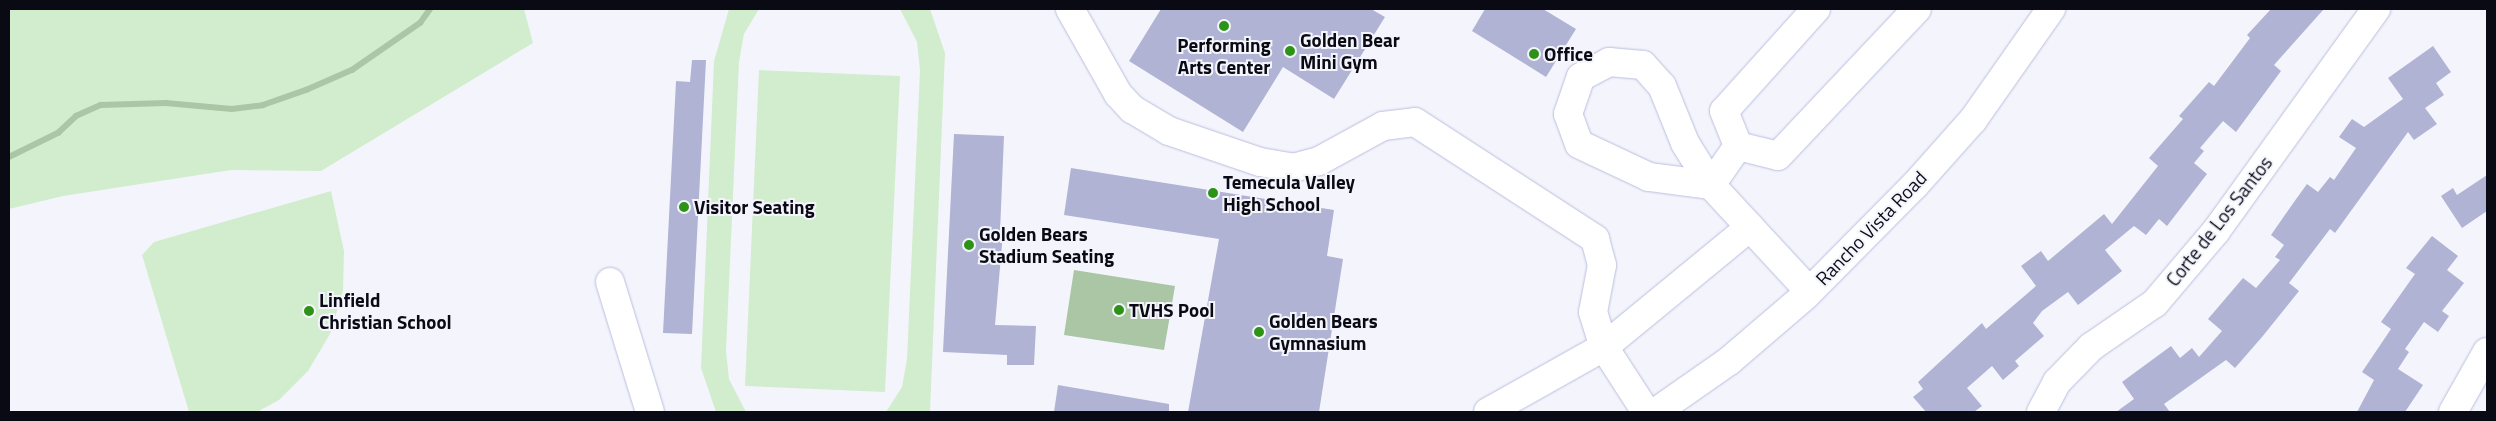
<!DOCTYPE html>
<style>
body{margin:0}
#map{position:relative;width:2496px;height:421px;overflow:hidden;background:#f4f5fc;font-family:"Titillium Web",sans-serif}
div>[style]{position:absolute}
.green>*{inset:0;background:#d2edcd}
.water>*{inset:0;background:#aac6a5}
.stream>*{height:5.5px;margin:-2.75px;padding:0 2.75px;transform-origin:2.75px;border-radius:2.75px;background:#aac6a5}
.building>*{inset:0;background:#b0b3d4}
.roads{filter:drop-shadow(0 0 1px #babedf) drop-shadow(0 0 1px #babedf)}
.minor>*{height:28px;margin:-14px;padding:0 14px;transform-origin:14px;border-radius:14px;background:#fff}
.major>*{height:28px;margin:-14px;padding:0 14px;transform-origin:14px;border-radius:14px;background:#fff}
.dots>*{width:14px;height:14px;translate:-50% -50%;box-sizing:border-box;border:2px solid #f4f5fc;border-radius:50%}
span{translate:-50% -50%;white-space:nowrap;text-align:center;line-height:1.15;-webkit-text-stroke:4px #f4f5fc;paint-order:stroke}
.poi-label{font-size:19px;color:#0a0a15;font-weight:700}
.left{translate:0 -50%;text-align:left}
.street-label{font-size:19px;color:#0a0a15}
.frame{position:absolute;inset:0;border:10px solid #0a0a15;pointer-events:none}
</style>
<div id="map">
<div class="green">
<i style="clip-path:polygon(9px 9px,524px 9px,533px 43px,321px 171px,231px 170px,63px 196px,9px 209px)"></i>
<i style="clip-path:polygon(729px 9px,759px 9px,744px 34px,739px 62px,726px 351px,729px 379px,746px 412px,716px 412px,701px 368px,714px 61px)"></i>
<i style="clip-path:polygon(900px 9px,930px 9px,945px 53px,930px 412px,886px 412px,902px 387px,907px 359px,920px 70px,917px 42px)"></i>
<i style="clip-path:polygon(759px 70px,900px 76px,885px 392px,745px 386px)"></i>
<i style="clip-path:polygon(331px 191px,344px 251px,343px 291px,330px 334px,308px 371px,279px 400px,257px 412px,189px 412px,142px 255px,154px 242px)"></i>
</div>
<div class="water">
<i style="clip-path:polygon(1074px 270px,1175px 286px,1164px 350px,1064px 335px)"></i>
</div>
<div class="stream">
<i style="left:9px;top:157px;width:55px;rotate:-26.1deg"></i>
<i style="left:58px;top:133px;width:25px;rotate:-43deg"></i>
<i style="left:76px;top:116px;width:27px;rotate:-24deg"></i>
<i style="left:101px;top:105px;width:65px;rotate:-1.8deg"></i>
<i style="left:166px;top:103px;width:66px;rotate:5.2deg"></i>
<i style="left:232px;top:109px;width:31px;rotate:-7deg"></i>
<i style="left:263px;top:105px;width:46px;rotate:-19.2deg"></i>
<i style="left:306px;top:90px;width:50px;rotate:-23.5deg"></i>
<i style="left:352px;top:70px;width:83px;rotate:-34.7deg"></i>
<i style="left:420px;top:23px;width:17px;rotate:-54deg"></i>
</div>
<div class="building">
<i style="clip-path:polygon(1161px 9px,1371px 9px,1385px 17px,1334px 99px,1283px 67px,1243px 132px,1129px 61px)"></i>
<i style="clip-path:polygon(1485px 9px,1543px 9px,1576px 29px,1546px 77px,1472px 31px)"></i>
<i style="clip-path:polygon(2271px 9px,2324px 9px,2274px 65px,2281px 71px,2236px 132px,2223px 121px,2200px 148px,2204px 151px,2194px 163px,2207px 174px,2167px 226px,2159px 219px,2146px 235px,2134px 226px,2105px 250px,2122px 271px,2078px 305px,2068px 292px,2042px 311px,2033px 323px,2044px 336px,2015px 361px,2019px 366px,2003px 380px,1992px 366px,1967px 388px,1982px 406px,1974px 412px,1926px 412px,1913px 397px,1923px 389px,1918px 382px,1982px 323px,1986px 329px,2036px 286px,2021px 266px,2041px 251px,2048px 261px,2104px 214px,2112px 224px,2158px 166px,2149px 158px,2183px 119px,2179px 116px,2209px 82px,2214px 86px,2250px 38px,2247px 35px)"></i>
<i style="clip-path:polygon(2433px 46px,2451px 72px,2436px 83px,2444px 95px,2425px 108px,2437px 124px,2414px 140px,2408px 132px,2335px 233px,2330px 229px,2289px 283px,2299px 291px,2262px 337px,2235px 368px,2226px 360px,2164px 404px,2170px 412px,2116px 412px,2134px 399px,2122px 382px,2171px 346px,2180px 358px,2192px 348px,2199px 357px,2222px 331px,2208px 319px,2243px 278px,2256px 288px,2280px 260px,2275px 257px,2284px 245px,2271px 235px,2294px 202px,2307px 184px,2318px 192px,2330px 177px,2334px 180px,2356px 148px,2339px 137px,2352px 119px,2364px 127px,2403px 99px,2388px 78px)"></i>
<i style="clip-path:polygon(692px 60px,706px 60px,692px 334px,663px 333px,676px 81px,690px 82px)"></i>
<i style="clip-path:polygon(954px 134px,1004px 136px,1000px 232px,1003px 233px,995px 325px,1036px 326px,1034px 365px,1007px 365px,1007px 355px,943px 352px)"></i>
<i style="clip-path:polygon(1071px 168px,1334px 210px,1327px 256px,1343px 259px,1319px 412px,1188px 412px,1219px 239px,1064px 215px)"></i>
<i style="clip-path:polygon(2487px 175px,2487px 211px,2462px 228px,2441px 196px,2453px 188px,2457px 195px)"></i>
<i style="clip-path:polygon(2432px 236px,2458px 256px,2447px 270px,2464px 283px,2442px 311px,2449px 316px,2438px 332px,2424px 322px,2405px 349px,2409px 352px,2398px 369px,2423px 385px,2405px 412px,2357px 412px,2374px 380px,2362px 372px,2391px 329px,2381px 322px,2415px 274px,2406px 268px)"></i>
<i style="clip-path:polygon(1058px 385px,1169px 404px,1169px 412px,1054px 412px)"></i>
</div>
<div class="roads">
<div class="minor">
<i style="left:1070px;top:9px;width:98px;rotate:60.5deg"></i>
<i style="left:1118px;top:94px;width:21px;rotate:47deg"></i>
<i style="left:1132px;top:109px;width:43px;rotate:30.7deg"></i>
<i style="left:1169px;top:131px;width:96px;rotate:18.8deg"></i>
<i style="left:1260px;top:162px;width:34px;rotate:10deg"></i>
<i style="left:1293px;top:168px;width:27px;rotate:-15deg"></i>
<i style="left:1319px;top:161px;width:73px;rotate:-28.7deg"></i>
<i style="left:1383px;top:126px;width:32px;rotate:-7deg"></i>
<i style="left:1415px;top:122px;width:215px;rotate:33deg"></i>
<i style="left:1595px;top:239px;width:27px;rotate:75deg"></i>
<i style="left:1602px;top:265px;width:48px;rotate:100.8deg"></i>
<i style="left:1593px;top:312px;width:37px;rotate:73deg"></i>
<i style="left:1604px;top:347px;width:77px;rotate:57.1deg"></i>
<i style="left:1816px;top:9px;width:137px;rotate:132deg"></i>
<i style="left:1724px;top:111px;width:38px;rotate:68deg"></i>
<i style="left:1738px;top:146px;width:41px;rotate:14deg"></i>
<i style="left:1778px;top:156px;width:202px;rotate:-46.6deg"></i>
<i style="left:1609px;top:62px;width:34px;rotate:5deg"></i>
<i style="left:1643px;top:65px;width:28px;rotate:48deg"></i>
<i style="left:1662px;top:86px;width:61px;rotate:68deg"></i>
<i style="left:1685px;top:143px;width:49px;rotate:58.2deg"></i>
<i style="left:1711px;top:185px;width:63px;rotate:-172.6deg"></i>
<i style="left:1649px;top:177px;width:77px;rotate:-154.8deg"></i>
<i style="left:1579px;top:144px;width:32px;rotate:-110deg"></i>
<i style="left:1568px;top:114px;width:39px;rotate:-71deg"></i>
<i style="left:1581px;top:77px;width:32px;rotate:-28deg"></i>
<i style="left:1738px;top:146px;width:47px;rotate:124.7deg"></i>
<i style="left:1711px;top:185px;width:144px;rotate:47.2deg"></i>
<i style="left:610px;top:282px;width:136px;rotate:72.9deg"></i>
<i style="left:1488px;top:412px;width:133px;rotate:-29.3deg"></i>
<i style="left:1604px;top:347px;width:189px;rotate:-39.4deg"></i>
<i style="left:2041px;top:412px;width:34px;rotate:-62deg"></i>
<i style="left:2057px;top:382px;width:49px;rotate:-45.8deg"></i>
<i style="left:2091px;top:347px;width:78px;rotate:-34.5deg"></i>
<i style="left:2155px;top:303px;width:94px;rotate:-49.7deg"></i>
<i style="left:2216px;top:231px;width:274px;rotate:-54.2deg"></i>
<i style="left:2453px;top:412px;width:69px;rotate:-60.5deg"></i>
</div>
<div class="major">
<i style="left:1656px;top:412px;width:89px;rotate:-34.9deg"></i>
<i style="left:1729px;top:361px;width:101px;rotate:-40.6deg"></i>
<i style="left:1806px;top:295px;width:155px;rotate:-45.3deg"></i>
<i style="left:1915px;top:185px;width:87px;rotate:-48.3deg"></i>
<i style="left:1973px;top:120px;width:136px;rotate:-54.9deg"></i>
</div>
</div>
<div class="dots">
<i style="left:1224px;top:26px;background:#2c9317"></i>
<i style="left:1290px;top:51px;background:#2c9317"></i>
<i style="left:1534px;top:54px;background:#2c9317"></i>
<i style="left:1213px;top:193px;background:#2c9317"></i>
<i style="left:684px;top:207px;background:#2c9317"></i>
<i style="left:969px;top:245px;background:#2c9317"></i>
<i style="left:1119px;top:310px;background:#2c9317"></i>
<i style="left:309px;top:311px;background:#2c9317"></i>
<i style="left:1259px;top:332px;background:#2c9317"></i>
</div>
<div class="poi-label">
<span class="left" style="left:1300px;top:51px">Golden Bear<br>Mini Gym</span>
<span style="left:1224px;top:56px">Performing<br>Arts Center</span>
<span class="left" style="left:1544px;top:54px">Office</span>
<span class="left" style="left:1223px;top:193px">Temecula Valley<br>High School</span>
<span class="left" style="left:694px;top:207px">Visitor Seating</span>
<span class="left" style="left:979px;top:245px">Golden Bears<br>Stadium Seating</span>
<span class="left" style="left:319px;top:311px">Linfield<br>Christian School</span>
<span class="left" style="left:1129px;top:310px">TVHS Pool</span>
<span class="left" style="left:1269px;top:332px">Golden Bears<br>Gymnasium</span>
</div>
<div class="street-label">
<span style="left:2219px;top:221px;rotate:-52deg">Corte de Los Santos</span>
<span style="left:1871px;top:228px;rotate:-46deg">Rancho Vista Road</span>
</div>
<div class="frame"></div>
</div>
